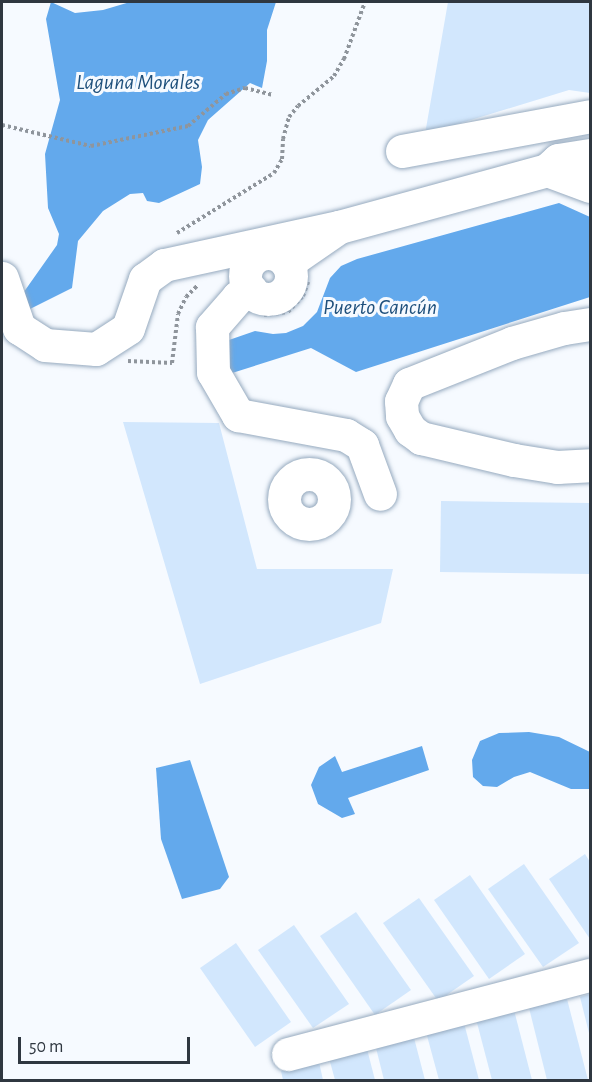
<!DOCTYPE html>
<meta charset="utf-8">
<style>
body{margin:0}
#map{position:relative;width:592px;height:1082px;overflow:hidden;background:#f6faff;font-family:"Alegreya Sans",sans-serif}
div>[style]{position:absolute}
.water>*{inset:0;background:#63a9ec}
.building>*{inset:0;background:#d2e7fd}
.path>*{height:4px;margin-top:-2px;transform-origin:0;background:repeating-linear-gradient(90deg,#8f959c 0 3px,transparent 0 6px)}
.roads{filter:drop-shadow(0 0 2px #96aabf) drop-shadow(0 0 2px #96aabf)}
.minor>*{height:33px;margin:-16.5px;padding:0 16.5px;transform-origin:16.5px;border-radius:16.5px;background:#fff}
.minor>.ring{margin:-16.5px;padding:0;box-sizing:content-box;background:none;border:33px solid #fff;border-radius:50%}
span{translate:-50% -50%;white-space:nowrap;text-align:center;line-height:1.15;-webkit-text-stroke:6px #f6faff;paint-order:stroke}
.water-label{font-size:22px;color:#1f507c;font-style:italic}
.frame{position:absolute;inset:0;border:3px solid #2f3740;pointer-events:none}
.scale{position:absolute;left:18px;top:1037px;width:172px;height:27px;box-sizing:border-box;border:3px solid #2f3740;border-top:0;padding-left:8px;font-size:18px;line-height:21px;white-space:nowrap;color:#2f3740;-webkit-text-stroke:4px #f6faff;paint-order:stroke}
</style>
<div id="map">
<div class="water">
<i style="clip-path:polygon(51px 2px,75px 13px,103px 10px,130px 2px,276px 2px,267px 30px,267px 61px,262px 88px,250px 83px,208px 120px,198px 140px,202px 167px,200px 184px,159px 203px,147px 201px,143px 193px,130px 194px,103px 211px,78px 241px,72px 288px,2px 323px,57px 245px,59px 234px,48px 208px,45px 154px,60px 100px,46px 19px)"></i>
<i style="clip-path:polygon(559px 203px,590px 217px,590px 297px,356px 372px,311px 348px,213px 379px,203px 349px,255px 331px,273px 334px,286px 333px,303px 326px,317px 312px,330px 278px,341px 266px,357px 259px)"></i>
<i style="clip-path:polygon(529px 732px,559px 737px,590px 752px,590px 789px,571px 789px,530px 772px,514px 777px,497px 787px,483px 786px,473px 777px,472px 760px,480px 741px,499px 733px)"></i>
<i style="clip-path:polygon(422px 746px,429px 770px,348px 798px,355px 814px,342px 818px,318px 804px,311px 785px,319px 767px,335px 756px,342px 772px)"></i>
<i style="clip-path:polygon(190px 760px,229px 877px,220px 889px,182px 899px,161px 839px,156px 768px)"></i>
</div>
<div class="building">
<i style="clip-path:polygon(448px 2px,590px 2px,590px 93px,569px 90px,425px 134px)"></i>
<i style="clip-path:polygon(123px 422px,219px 423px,257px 569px,393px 569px,381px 623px,200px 684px)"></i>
<i style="clip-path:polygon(441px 501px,590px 503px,590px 574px,440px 572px)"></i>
<i style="clip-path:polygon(585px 854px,590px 862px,590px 939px,549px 879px)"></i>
<i style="clip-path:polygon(524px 864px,579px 943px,543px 967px,488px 889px)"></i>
<i style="clip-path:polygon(470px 875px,525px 954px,489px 979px,434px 900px)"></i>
<i style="clip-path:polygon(419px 898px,474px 976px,438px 1001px,383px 923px)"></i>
<i style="clip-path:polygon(356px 912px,411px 990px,375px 1015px,320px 936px)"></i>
<i style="clip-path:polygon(294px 925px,349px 1004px,313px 1028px,258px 950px)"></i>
<i style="clip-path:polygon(236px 943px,291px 1022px,255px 1047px,200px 968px)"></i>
<i style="clip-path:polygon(590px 994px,590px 1037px,580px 997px)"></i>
<i style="clip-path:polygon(567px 999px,588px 1080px,547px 1080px,529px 1008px)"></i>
<i style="clip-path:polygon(514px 1010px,532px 1080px,492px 1080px,476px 1019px)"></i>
<i style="clip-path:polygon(464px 1023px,479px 1080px,439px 1080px,426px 1032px)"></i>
<i style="clip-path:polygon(413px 1034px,425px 1080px,384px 1080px,375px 1044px)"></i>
<i style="clip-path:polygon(367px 1049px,375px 1080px,335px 1080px,329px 1058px)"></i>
<i style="clip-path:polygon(319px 1062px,323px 1080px,283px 1080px,281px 1071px)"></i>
</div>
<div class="path">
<i style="left:2px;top:125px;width:91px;rotate:13.3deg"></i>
<i style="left:91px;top:146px;width:99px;rotate:-11.7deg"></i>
<i style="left:188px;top:126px;width:50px;rotate:-40.1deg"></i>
<i style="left:226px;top:94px;width:20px;rotate:-18deg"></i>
<i style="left:245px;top:88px;width:29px;rotate:14deg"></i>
<i style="left:177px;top:233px;width:114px;rotate:-31.7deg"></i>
<i style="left:274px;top:173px;width:16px;rotate:-60deg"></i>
<i style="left:282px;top:159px;width:20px;rotate:-87deg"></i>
<i style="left:283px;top:139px;width:23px;rotate:-75deg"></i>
<i style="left:289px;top:117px;width:14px;rotate:-51deg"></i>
<i style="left:298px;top:106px;width:47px;rotate:-39.8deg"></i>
<i style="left:334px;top:76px;width:20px;rotate:-60deg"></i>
<i style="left:344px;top:59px;width:61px;rotate:-69.8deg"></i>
<i style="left:264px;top:315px;width:24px;rotate:-7deg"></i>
<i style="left:288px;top:312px;width:22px;rotate:-47deg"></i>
<i style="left:303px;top:296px;width:15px;rotate:-70deg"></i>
<i style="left:128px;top:361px;width:44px;rotate:2.6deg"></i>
<i style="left:172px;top:363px;width:49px;rotate:-83deg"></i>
<i style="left:178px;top:314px;width:19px;rotate:-65deg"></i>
<i style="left:186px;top:297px;width:16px;rotate:-45deg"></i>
</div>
<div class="roads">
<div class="minor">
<i style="left:402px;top:151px;width:191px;rotate:-10.5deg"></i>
<i style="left:547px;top:170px;width:46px;rotate:20.4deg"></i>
<i class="ring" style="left:245px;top:253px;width:13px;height:13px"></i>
<i style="left:287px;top:263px;width:63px;rotate:-34.7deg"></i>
<i style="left:339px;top:227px;width:216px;rotate:-15.3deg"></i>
<i style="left:547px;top:170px;width:15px;rotate:-42deg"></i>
<i style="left:558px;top:160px;width:32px;rotate:-9deg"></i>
<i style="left:2px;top:278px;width:53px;rotate:71.2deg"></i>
<i style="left:19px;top:328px;width:31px;rotate:33deg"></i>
<i style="left:45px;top:345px;width:51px;rotate:4.5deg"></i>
<i style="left:96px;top:349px;width:38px;rotate:-33deg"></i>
<i style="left:128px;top:328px;width:52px;rotate:-70.9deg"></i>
<i style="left:145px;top:279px;width:24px;rotate:-36deg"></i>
<i style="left:164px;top:265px;width:179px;rotate:-12.3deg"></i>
<i style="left:251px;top:290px;width:15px;rotate:152deg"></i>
<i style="left:238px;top:297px;width:40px;rotate:131deg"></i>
<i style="left:212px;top:327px;width:45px;rotate:88.7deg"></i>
<i style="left:213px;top:372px;width:50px;rotate:59.8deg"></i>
<i style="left:238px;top:415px;width:110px;rotate:10.5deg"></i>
<i style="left:346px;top:435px;width:19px;rotate:32deg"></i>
<i style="left:362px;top:445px;width:52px;rotate:69.8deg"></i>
<i style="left:590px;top:324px;width:26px;rotate:171deg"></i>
<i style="left:564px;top:328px;width:54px;rotate:163.9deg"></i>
<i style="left:512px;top:343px;width:111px;rotate:158.3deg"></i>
<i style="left:409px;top:384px;width:19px;rotate:115deg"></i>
<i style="left:401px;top:401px;width:15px;rotate:86deg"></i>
<i style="left:402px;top:416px;width:16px;rotate:60deg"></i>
<i style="left:410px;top:430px;width:14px;rotate:36deg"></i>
<i style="left:421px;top:438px;width:96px;rotate:13.3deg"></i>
<i style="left:514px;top:460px;width:44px;rotate:9.2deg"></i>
<i style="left:557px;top:467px;width:33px;rotate:-3deg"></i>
<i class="ring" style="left:284px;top:474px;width:17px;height:17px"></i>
<i style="left:288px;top:1054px;width:312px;rotate:-14.7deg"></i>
</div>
</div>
<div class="water-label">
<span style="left:138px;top:83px">Laguna Morales</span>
<span style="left:380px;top:308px">Puerto Cancún</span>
</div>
<div class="frame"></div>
<div class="scale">50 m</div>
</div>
